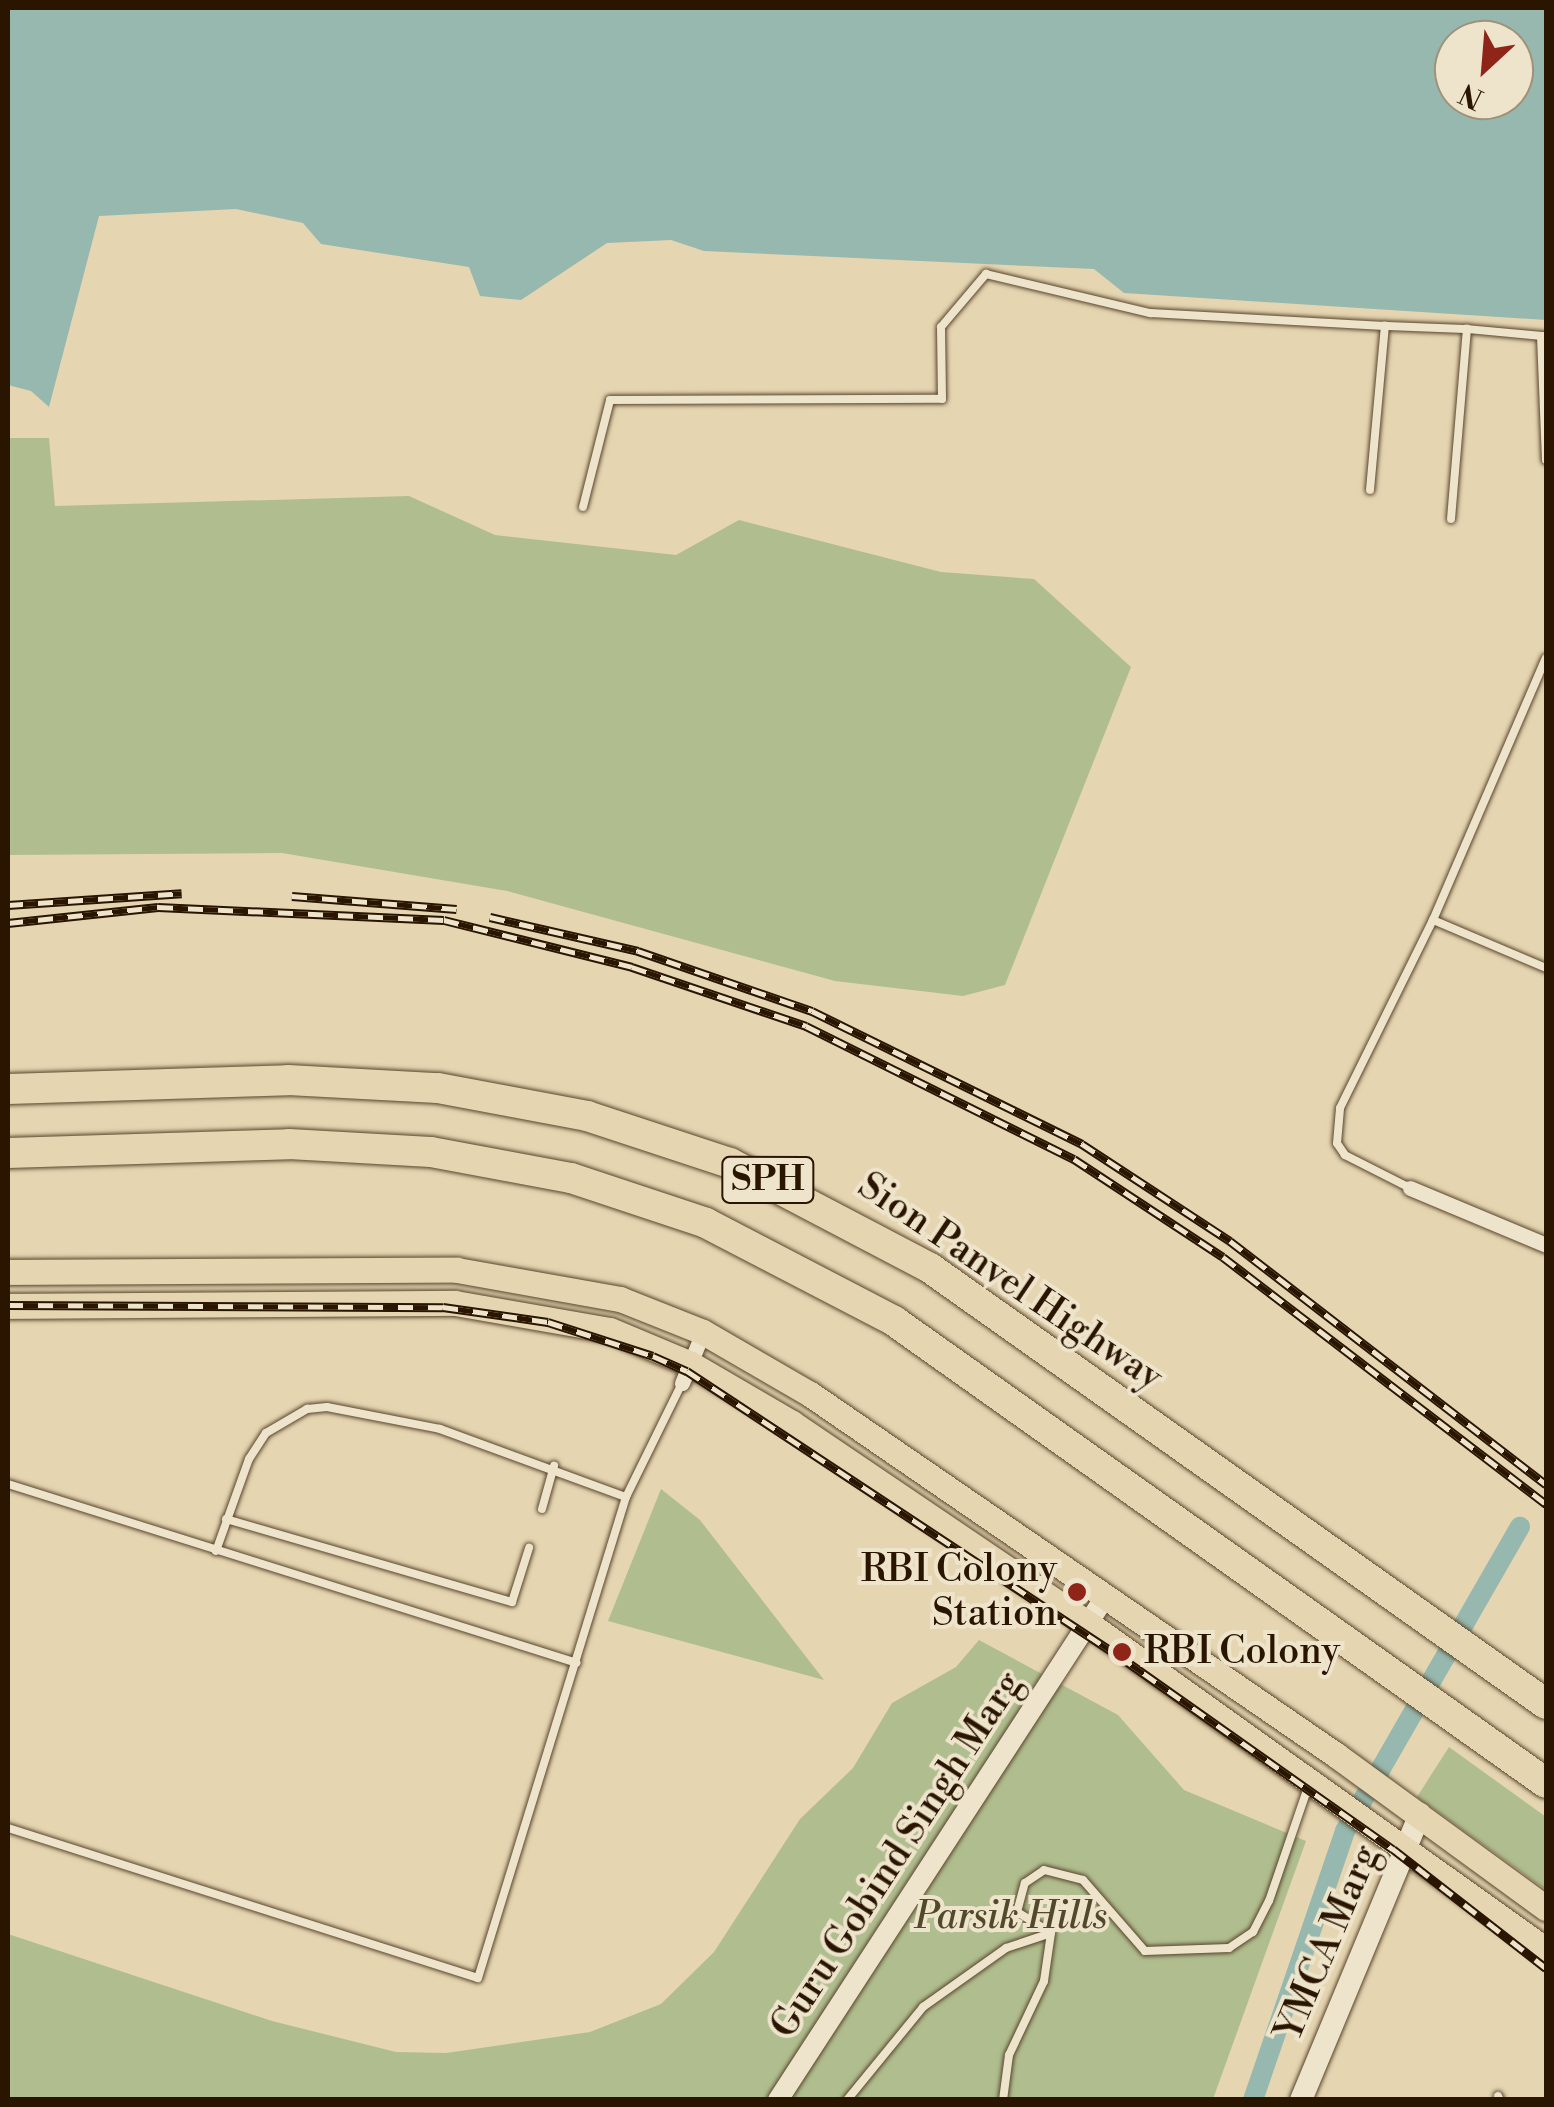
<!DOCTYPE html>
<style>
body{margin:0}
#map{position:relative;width:1554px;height:2107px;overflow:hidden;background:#e5d5b1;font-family:"Libre Bodoni",serif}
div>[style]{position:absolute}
.green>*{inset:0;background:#b0be8f}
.water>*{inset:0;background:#96b8ae}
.canal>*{height:20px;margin:-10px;padding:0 10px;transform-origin:10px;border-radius:10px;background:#96b8ae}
.roads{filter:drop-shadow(0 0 2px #59452c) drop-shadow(0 0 2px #59452c)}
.service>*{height:8px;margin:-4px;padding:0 4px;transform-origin:4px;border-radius:4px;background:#eee4cc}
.minor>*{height:15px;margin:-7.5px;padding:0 7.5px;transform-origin:7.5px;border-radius:7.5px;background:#eee4cc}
.tertiary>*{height:20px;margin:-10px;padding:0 10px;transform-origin:10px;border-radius:10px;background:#eee4cc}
.secondary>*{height:22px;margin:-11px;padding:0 11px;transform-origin:11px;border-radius:11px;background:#eee4cc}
.primary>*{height:25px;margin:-12.5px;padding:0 12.5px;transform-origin:12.5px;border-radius:12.5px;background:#e5d5b1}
.motorway>*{height:30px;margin:-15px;padding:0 15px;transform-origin:15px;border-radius:15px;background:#e5d5b1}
.rail>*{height:9px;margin-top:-4.5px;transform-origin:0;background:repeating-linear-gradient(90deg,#eee4cc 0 15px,#2a1500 0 30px);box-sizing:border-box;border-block:2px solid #2a1500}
.dots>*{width:28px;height:28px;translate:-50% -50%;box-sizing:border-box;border:5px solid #eee4cc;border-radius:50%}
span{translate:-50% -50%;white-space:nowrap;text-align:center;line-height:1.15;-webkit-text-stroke:8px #eee4cc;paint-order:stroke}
.shield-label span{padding:2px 8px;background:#eee4cc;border:2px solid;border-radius:8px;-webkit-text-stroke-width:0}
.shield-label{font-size:35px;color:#2a1500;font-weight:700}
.street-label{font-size:38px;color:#2a1500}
.poi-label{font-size:38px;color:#2a1500}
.right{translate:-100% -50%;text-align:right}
.left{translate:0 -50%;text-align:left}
.park-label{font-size:38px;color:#52482b;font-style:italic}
.frame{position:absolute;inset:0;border:10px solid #2a1500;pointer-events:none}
.north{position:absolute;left:1434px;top:20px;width:100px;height:100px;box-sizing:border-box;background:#eee4cc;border:2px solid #a0917a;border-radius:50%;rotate:206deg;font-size:28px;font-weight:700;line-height:40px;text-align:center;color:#2a1500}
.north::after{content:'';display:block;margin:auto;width:35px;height:45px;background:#8f2418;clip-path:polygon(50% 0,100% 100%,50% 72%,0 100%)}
</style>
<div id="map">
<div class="green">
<i style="clip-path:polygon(8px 438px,49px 438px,55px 506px,409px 496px,495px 535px,676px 555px,739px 520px,941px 572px,1034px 579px,1131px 667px,1005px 985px,963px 996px,835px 981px,507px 891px,282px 853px,8px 855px)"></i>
<i style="clip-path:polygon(661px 1489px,700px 1520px,824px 1680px,608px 1621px)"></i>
<i style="clip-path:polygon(979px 1640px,1118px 1715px,1184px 1790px,1306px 1841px,1213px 2099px,8px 2099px,8px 1934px,272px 2021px,396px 2052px,446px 2053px,590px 2032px,661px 2004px,714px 1952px,800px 1819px,853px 1768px,892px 1703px,956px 1667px)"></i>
<i style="clip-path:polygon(1449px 1747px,1546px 1817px,1546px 1890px,1417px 1797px)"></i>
</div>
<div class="water">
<i style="clip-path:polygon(evenodd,8px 8px,1546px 8px,1546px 320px,1124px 293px,1094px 269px,704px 251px,671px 240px,607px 243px,521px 300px,480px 296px,469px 267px,321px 244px,303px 223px,236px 209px,99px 216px,49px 407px,31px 391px,8px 385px,8px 8px,1454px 40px,1514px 40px,1514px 100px,1454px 100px,1454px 40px)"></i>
</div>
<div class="canal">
<i style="left:1253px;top:2100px;width:284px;rotate:-71.1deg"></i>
<i style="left:1345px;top:1831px;width:351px;rotate:-60.1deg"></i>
</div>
<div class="roads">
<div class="service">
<i style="left:1546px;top:336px;width:5px;rotate:180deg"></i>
<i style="left:1541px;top:336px;width:124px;rotate:87.7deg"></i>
<i style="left:1370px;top:490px;width:165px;rotate:-84.8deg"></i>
<i style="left:1385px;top:326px;width:82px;rotate:2.1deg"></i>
<i style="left:583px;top:507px;width:110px;rotate:-75.8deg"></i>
<i style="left:610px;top:400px;width:332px;rotate:-0.2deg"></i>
<i style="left:942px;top:399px;width:72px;rotate:-90.8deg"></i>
<i style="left:941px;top:327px;width:70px;rotate:-49.7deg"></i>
<i style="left:986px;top:274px;width:169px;rotate:13.4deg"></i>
<i style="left:1150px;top:313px;width:235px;rotate:3.2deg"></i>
<i style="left:1451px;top:519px;width:191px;rotate:-85.2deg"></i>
<i style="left:1467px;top:329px;width:74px;rotate:5.4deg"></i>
<i style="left:1433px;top:920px;width:123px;rotate:23deg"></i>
<i style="left:1410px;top:1188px;width:73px;rotate:-153.1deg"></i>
<i style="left:1345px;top:1155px;width:14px;rotate:-124deg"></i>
<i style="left:1337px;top:1143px;width:35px;rotate:-85deg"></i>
<i style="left:1340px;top:1108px;width:210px;rotate:-63.7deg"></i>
<i style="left:1433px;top:920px;width:285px;rotate:-66.7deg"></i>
<i style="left:8px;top:1484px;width:596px;rotate:17.46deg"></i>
<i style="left:542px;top:1509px;width:45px;rotate:-74.4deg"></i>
<i style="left:226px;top:1519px;width:298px;rotate:16.2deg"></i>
<i style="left:512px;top:1602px;width:57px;rotate:-72.5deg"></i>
<i style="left:216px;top:1551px;width:98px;rotate:-70.3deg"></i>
<i style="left:249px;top:1459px;width:31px;rotate:-57deg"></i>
<i style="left:266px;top:1433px;width:48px;rotate:-30.3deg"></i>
<i style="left:307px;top:1409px;width:20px;rotate:-6deg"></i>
<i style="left:327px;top:1407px;width:115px;rotate:11deg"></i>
<i style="left:440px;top:1429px;width:198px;rotate:20.1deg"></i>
<i style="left:8px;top:1828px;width:493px;rotate:17.7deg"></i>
<i style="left:478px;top:1978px;width:503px;rotate:-72.9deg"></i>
<i style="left:626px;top:1497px;width:127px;rotate:-63.8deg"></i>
<i style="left:1051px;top:1933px;width:40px;rotate:-148deg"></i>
<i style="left:1017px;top:1912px;width:30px;rotate:-75deg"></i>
<i style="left:1025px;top:1883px;width:23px;rotate:-34deg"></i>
<i style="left:1044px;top:1870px;width:40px;rotate:14.4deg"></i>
<i style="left:1083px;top:1880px;width:94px;rotate:48.9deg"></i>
<i style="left:1145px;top:1951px;width:84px;rotate:-2deg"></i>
<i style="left:1229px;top:1948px;width:29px;rotate:-34deg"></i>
<i style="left:1253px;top:1932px;width:35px;rotate:-63deg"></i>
<i style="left:1269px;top:1901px;width:120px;rotate:-71.1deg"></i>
<i style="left:1498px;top:2096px;width:4px;rotate:63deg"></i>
<i style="left:847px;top:2100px;width:120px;rotate:-50.7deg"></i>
<i style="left:923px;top:2007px;width:102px;rotate:-35.4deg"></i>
<i style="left:1006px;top:1948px;width:47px;rotate:-18.4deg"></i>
<i style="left:1051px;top:1933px;width:49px;rotate:98.3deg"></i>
<i style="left:1044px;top:1981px;width:82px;rotate:115.3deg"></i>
<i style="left:1009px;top:2055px;width:45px;rotate:97.6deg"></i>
</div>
<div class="minor">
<i style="left:1410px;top:1188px;width:147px;rotate:22.7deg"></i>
<i style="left:682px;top:1383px;width:55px;rotate:-67.6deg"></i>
</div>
<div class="tertiary">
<i style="left:778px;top:2100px;width:600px;rotate:-56.97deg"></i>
</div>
<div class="secondary">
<i style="left:1301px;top:2100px;width:310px;rotate:-67.4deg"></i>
</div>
<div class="primary">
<i style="left:8px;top:1272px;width:449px;rotate:-0.3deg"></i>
<i style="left:457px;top:1270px;width:166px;rotate:10.1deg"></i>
<i style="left:620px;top:1299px;width:89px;rotate:21.7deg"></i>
<i style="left:703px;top:1332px;width:124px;rotate:30.1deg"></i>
<i style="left:810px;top:1394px;width:638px;rotate:34.46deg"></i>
<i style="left:1336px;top:1755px;width:260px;rotate:36.1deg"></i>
<i style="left:8px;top:1306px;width:447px;rotate:-0.4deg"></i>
<i style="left:455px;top:1303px;width:157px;rotate:9.9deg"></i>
<i style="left:610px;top:1330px;width:88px;rotate:22.8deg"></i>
<i style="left:691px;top:1364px;width:117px;rotate:30.3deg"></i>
<i style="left:792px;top:1423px;width:359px;rotate:34.1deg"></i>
<i style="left:1089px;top:1624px;width:561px;rotate:35.5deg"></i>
</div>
<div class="motorway">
<i style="left:8px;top:1089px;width:280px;rotate:-1.8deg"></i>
<i style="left:288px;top:1080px;width:150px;rotate:3.1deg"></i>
<i style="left:438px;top:1088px;width:152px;rotate:10.6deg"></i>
<i style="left:587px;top:1116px;width:151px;rotate:18.2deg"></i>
<i style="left:730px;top:1163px;width:226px;rotate:27.7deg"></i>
<i style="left:930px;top:1268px;width:755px;rotate:35.29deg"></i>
<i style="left:8px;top:1153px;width:281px;rotate:-1.8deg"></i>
<i style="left:289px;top:1144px;width:142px;rotate:3.2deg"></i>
<i style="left:431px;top:1152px;width:142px;rotate:10.5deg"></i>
<i style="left:571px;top:1178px;width:142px;rotate:18.4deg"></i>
<i style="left:706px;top:1223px;width:212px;rotate:27.5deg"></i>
<i style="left:894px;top:1321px;width:799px;rotate:35.32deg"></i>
</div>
</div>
<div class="rail">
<i style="left:292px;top:896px;width:165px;rotate:4.5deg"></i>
<i style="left:8px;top:905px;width:174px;rotate:-3.9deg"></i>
<i style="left:490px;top:917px;width:152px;rotate:12.9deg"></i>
<i style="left:638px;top:951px;width:184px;rotate:19deg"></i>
<i style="left:812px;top:1011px;width:301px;rotate:26.2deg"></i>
<i style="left:1082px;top:1144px;width:177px;rotate:33.2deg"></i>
<i style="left:1230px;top:1241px;width:399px;rotate:37.6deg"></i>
<i style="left:8px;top:923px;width:151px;rotate:-6.1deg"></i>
<i style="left:158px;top:907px;width:286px;rotate:2.6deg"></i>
<i style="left:444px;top:920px;width:194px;rotate:14deg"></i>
<i style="left:632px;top:967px;width:184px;rotate:18.7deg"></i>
<i style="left:806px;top:1026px;width:299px;rotate:26.4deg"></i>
<i style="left:1074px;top:1159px;width:178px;rotate:33.3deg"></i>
<i style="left:1223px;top:1257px;width:407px;rotate:37.4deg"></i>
<i style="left:8px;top:1305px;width:435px;rotate:0.3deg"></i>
<i style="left:443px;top:1307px;width:106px;rotate:8.1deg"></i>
<i style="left:548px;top:1322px;width:110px;rotate:17.9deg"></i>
<i style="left:653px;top:1356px;width:37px;rotate:24deg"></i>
<i style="left:687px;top:1371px;width:518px;rotate:33.41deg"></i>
<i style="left:1119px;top:1656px;width:335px;rotate:35.2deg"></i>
<i style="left:1393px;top:1849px;width:194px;rotate:37.9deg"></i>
</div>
<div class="dots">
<i style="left:1077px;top:1592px;background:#8f2418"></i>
<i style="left:1122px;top:1652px;background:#8f2418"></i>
</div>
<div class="shield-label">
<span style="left:768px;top:1180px">SPH</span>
</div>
<div class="street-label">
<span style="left:1010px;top:1282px;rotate:34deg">Sion Panvel Highway</span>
<span style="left:897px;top:1855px;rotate:-57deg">Guru Gobind Singh Marg</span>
<span style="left:1328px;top:1943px;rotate:-67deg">YMCA Marg</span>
</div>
<div class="poi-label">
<span class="right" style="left:1057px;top:1592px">RBI Colony<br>Station</span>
<span class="left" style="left:1144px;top:1652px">RBI Colony</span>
</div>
<div class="park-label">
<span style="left:1011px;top:1917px">Parsik Hills</span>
</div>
<div class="frame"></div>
<div class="north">N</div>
</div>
